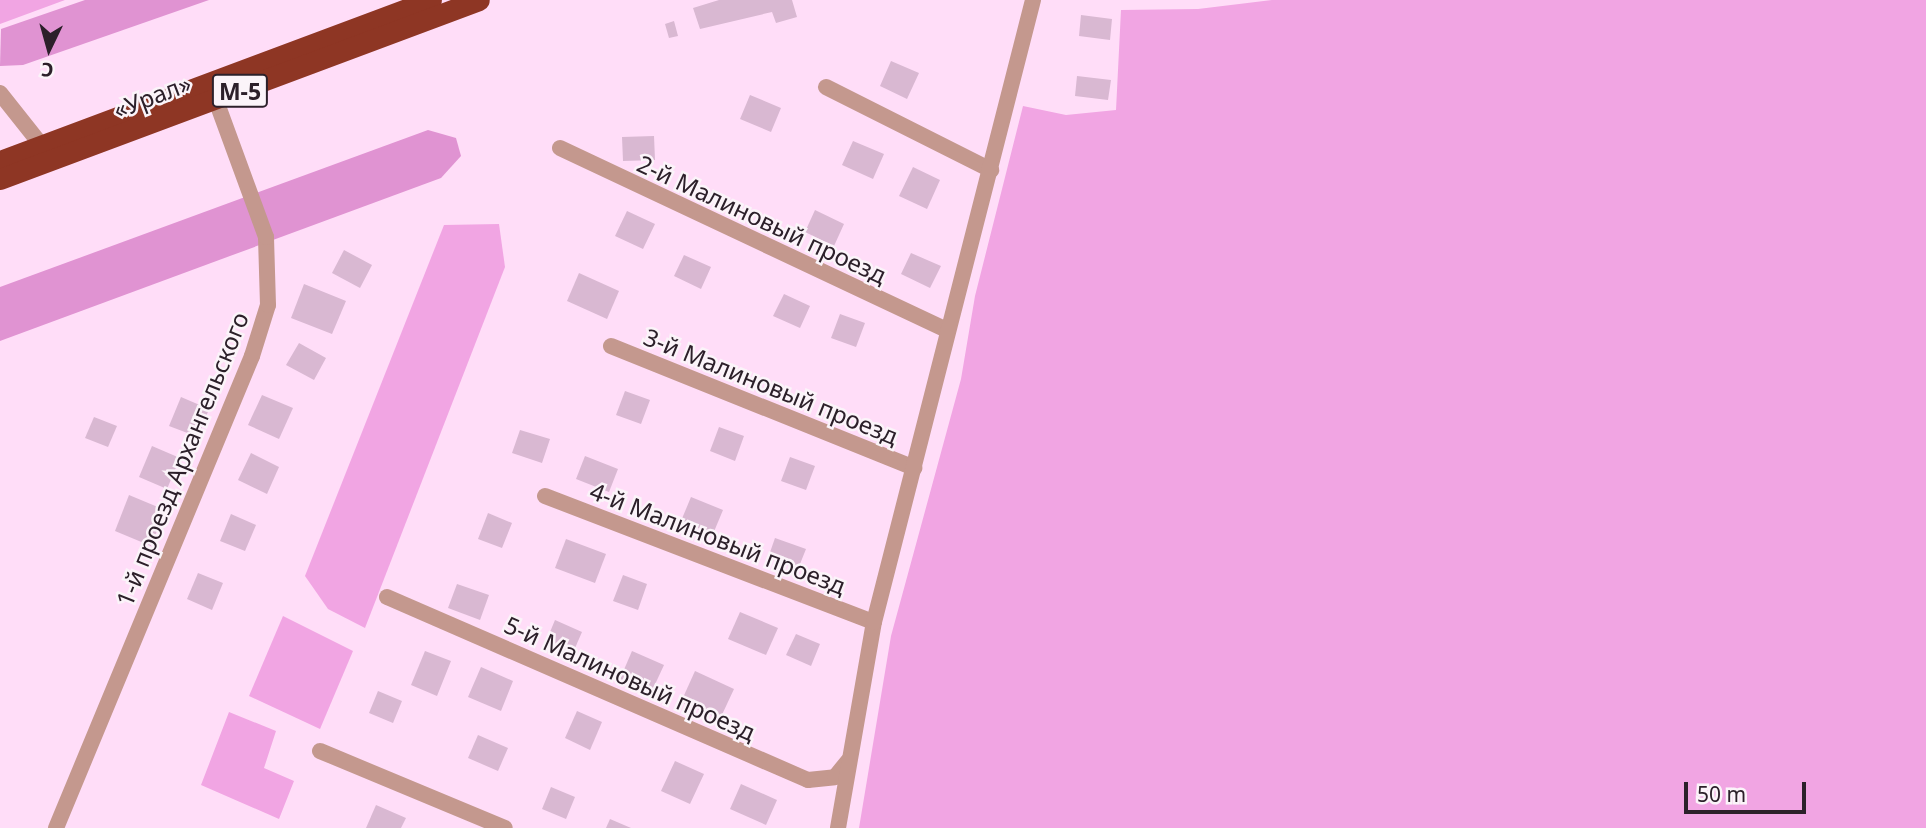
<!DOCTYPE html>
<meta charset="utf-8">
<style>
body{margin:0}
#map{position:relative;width:1926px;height:828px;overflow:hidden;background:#ffddf8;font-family:"Noto Sans",sans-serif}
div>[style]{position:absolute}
.green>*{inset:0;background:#f1a5e3}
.forest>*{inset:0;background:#e093d2}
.building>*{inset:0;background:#d9b8d2}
.street>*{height:16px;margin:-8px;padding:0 8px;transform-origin:8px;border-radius:8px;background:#c4988e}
.highway>*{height:21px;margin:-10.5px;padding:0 10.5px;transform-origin:10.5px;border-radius:10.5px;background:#8e3624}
span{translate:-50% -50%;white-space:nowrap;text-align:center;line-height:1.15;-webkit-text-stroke:5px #fbf4f9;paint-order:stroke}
.shield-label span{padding:2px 5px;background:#fbf4f9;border:2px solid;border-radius:5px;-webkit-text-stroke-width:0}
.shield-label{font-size:23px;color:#2c202a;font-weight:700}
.street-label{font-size:24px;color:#2c202a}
.north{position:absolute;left:14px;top:14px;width:70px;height:70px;-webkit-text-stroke:5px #fbf4f9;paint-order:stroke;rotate:185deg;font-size:19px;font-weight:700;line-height:28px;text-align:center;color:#2c202a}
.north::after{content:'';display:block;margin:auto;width:24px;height:32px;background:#2c202a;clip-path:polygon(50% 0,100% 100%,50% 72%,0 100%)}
.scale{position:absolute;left:1684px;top:782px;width:122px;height:32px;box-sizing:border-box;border:4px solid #2c202a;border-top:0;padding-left:9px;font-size:21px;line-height:24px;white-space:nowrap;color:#2c202a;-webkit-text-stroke:5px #fbf4f9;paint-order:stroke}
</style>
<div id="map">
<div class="green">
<i style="clip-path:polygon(0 0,65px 0,0 24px)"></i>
<i style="clip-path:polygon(1272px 0,1926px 0,1926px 828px,859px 828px,891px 636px,961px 379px,975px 296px,1023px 106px,1066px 115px,1116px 110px,1121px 10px,1198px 9px)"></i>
<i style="clip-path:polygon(499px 224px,505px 267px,365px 628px,328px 609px,305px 576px,444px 225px)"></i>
<i style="clip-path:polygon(283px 616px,353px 651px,320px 729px,249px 696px)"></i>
<i style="clip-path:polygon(229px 712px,276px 731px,264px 768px,294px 781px,279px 819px,201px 785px)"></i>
</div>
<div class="forest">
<i style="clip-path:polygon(85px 0,209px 0,23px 65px,0 66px,1px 29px)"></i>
<i style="clip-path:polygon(428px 130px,456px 138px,461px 156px,441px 178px,0 341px,0 287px)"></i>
</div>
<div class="building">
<i style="clip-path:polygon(719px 0,792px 0,797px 17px,776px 23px,772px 12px,700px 29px,693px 8px)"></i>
<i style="clip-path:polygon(1081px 15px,1112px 19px,1110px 40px,1079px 36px)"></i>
<i style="clip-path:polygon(674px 21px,678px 36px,669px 38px,665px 24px)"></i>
<i style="clip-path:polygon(891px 61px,919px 73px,907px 99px,880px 86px)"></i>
<i style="clip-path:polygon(1077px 76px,1111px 80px,1108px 100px,1075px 96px)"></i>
<i style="clip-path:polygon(750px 95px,781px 108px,771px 132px,740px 119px)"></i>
<i style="clip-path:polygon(654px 136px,655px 160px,623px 161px,622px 137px)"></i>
<i style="clip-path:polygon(853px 141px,884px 154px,873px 179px,842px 165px)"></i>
<i style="clip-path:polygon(913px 167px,940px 180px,927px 209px,899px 196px)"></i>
<i style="clip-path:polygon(815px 210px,844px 224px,834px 246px,805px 232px)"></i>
<i style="clip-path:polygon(627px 211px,655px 224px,643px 249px,615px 236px)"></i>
<i style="clip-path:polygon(344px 250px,372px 265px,360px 288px,332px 273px)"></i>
<i style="clip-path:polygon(911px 253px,941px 266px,930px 288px,901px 274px)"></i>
<i style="clip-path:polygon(684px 255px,711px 267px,701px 289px,674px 276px)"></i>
<i style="clip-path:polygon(579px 273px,619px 291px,607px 319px,567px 301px)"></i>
<i style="clip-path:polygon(304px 284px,346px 301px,332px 334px,291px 318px)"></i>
<i style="clip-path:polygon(784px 294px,810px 306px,800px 328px,773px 316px)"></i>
<i style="clip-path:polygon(840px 314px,865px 323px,856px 347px,831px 338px)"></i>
<i style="clip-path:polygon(299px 343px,326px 358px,314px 380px,286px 365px)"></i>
<i style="clip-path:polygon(625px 391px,650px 400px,641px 424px,616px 415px)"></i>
<i style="clip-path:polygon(262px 395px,293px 408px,279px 439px,248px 425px)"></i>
<i style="clip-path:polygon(181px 397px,209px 409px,198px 437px,169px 426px)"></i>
<i style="clip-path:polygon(94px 417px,117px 426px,108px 447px,85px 438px)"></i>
<i style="clip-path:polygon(719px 427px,744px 436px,735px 461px,710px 451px)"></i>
<i style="clip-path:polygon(520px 430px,550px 439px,542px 463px,512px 453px)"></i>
<i style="clip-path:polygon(152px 446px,180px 458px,167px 489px,139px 477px)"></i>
<i style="clip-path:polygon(251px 453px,279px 467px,267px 494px,238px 480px)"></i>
<i style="clip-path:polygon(585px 456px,618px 469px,609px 492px,576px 479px)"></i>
<i style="clip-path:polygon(790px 457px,815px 466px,806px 490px,781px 481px)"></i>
<i style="clip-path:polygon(129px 495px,165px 510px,151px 546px,115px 531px)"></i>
<i style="clip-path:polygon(691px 497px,723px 510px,713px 534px,681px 521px)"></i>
<i style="clip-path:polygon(488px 513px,512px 523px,502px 548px,478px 539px)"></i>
<i style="clip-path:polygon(231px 514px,256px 525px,245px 551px,220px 541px)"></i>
<i style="clip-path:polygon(775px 538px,806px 549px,798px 569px,768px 558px)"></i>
<i style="clip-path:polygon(566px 539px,606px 554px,595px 583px,555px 568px)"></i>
<i style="clip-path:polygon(198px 573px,223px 583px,212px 610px,187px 599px)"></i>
<i style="clip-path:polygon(623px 575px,647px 584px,638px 610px,613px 601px)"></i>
<i style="clip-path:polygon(457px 584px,489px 595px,480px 620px,448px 608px)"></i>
<i style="clip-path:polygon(740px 612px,778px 628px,766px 655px,728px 639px)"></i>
<i style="clip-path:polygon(555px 620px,582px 632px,572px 655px,545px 644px)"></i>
<i style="clip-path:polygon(796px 634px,820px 644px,811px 666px,786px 655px)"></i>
<i style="clip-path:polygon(425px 651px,451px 661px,437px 696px,411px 685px)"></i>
<i style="clip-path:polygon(632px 651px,664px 665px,651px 693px,620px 679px)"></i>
<i style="clip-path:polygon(481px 667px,513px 681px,501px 711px,468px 697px)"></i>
<i style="clip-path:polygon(695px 671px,734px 689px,720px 719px,681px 702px)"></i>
<i style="clip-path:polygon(378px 691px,402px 701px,393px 723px,369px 713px)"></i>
<i style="clip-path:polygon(577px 711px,602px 722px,590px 750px,565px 738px)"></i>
<i style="clip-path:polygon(478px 735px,508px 748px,498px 771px,468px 758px)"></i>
<i style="clip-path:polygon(675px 761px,704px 774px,690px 804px,661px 791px)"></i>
<i style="clip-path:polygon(741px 784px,777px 800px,766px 825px,730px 809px)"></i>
<i style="clip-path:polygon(551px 787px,575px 797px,566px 819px,542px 809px)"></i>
<i style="clip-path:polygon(376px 805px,406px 818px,401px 828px,366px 828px)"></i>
<i style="clip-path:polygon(610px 819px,631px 828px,606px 828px)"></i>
</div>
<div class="street">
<i style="left:826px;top:87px;width:185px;rotate:26.7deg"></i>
<i style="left:0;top:93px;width:68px;rotate:51.6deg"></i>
<i style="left:560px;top:148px;width:425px;rotate:25.2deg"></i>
<i style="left:611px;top:346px;width:327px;rotate:21.9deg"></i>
<i style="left:545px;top:496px;width:352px;rotate:21deg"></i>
<i style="left:387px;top:597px;width:459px;rotate:23.5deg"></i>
<i style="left:808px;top:780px;width:27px;rotate:-6deg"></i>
<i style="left:835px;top:777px;width:21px;rotate:-51deg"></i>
<i style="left:320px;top:751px;width:200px;rotate:22.6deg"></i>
<i style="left:56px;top:828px;width:511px;rotate:-67.45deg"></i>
<i style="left:252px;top:356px;width:53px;rotate:-72.6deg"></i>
<i style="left:268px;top:305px;width:68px;rotate:-91.7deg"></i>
<i style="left:266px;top:237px;width:146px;rotate:-110.1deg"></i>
<i style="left:838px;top:828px;width:209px;rotate:-80.1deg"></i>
<i style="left:874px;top:622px;width:642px;rotate:-75.66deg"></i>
</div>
<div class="highway">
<i style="left:0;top:161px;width:460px;rotate:-20.5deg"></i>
<i style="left:0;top:179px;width:511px;rotate:-20.49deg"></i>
</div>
<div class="shield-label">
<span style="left:240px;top:91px">М-5</span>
</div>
<div class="street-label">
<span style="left:152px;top:96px;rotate:-21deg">«Урал»</span>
<span style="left:762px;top:219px;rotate:25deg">2-й Малиновый проезд</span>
<span style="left:771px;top:386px;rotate:22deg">3-й Малиновый проезд</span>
<span style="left:182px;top:459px;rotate:-68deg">1-й проезд Архангельского</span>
<span style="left:718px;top:538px;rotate:21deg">4-й Малиновый проезд</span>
<span style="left:630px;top:678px;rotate:24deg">5-й Малиновый проезд</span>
</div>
<div class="north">С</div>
<div class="scale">50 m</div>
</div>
